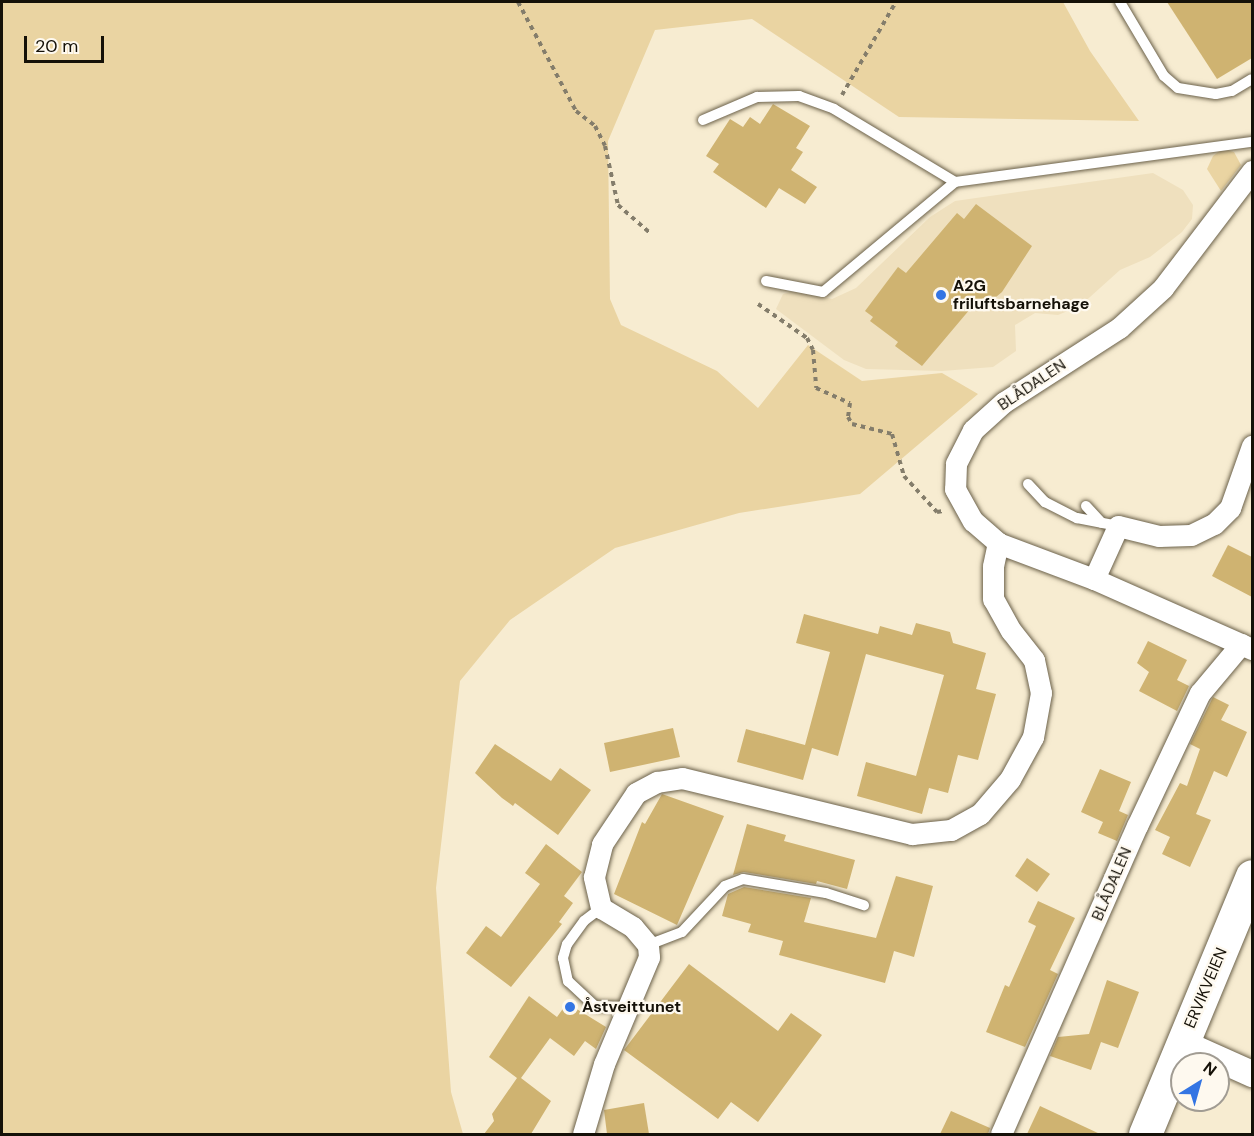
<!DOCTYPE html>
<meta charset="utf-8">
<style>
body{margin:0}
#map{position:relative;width:1254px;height:1136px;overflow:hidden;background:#f7ecd1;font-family:"DM Sans",sans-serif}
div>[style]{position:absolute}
.built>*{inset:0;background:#efe0be}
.green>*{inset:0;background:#ead4a2}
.building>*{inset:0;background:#cfb371}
.path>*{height:4px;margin-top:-2px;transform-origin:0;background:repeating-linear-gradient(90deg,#847d6b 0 4.5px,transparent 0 9px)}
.roads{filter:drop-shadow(0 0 2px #6b614a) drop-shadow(0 0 2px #6b614a)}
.service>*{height:10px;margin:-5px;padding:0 5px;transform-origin:5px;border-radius:5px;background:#fff}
.minor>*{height:21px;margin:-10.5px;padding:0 10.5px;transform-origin:10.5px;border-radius:10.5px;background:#fff}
.tertiary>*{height:26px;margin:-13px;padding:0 13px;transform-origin:13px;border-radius:13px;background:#fff}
.primary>*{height:33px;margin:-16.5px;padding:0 16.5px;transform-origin:16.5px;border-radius:16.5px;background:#fff}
.dots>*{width:16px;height:16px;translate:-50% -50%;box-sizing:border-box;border:3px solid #fef9ef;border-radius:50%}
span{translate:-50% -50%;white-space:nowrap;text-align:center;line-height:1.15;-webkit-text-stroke:4.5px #fef9ef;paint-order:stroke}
.poi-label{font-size:16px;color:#151108;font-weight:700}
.left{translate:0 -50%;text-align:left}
.street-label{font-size:16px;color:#151108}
.frame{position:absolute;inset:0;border:3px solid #151108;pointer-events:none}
.north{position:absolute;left:1170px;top:1052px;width:60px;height:60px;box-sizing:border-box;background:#fef9ef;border:2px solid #a19c93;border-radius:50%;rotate:37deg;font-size:16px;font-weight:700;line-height:24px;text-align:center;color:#151108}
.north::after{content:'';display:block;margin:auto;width:21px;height:27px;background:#3475e3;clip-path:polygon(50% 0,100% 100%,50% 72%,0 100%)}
.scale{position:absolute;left:24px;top:36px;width:80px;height:27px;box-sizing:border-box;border:3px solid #151108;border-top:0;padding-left:8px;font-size:18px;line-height:21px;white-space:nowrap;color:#151108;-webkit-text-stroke:4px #fef9ef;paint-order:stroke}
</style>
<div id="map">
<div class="built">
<i style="clip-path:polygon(1153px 173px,1183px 190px,1193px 205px,1192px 219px,1182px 232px,1150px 257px,1120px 270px,1080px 306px,1058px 315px,1035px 313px,1015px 325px,1016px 351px,993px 367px,942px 371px,866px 369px,844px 360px,776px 309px,783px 294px,795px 291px,832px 299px,856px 288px,930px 217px,955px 201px)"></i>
</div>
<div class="green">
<i style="clip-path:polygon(2px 2px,1063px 2px,1090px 51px,1139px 121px,899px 117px,752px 19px,655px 30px,608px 141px,610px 299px,621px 325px,717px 371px,758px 408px,808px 345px,862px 381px,942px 373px,978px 394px,860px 494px,739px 513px,615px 548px,510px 620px,460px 681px,436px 888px,451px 1092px,463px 1134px,2px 1134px)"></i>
<i style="clip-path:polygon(1222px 149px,1234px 152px,1241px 165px,1221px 191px,1207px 169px,1213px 156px)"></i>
</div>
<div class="building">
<i style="clip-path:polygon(1167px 2px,1252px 2px,1252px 58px,1217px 79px)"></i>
<i style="clip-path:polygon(773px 104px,810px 126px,796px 148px,803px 152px,791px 170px,817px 187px,805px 204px,779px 188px,766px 208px,713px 172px,719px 164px,706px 156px,730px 119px,743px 127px,750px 117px,760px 124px)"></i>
<i style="clip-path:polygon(976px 204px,1032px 246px,1002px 292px,990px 302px,985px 299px,980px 305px,976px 302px,922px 366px,895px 346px,898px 342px,870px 321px,873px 317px,865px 311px,898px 267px,906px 273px,957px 213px,964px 219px)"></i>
<i style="clip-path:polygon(1228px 545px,1252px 557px,1252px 597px,1212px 576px)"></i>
<i style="clip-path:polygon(804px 614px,878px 634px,880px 626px,912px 635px,916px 623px,950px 632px,953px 643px,986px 653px,976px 689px,996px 694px,978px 760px,958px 755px,948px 793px,929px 788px,922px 814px,857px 796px,866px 762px,916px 776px,944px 675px,866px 654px,838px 756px,812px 748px,803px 780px,737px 762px,746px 729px,805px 745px,830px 652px,796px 643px)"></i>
<i style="clip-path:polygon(1148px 641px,1187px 660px,1177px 680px,1189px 686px,1177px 711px,1139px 691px,1149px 672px,1137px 663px)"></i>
<i style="clip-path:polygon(1213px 697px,1229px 705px,1221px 720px,1247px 732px,1227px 777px,1214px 771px,1196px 814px,1211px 820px,1190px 867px,1162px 854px,1170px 837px,1155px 830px,1180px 783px,1187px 786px,1200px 749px,1190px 744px)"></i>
<i style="clip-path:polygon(673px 728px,680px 757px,610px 772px,604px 743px)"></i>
<i style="clip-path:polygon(495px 744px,551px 781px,560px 768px,591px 790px,558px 835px,515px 803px,513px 806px,502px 798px,475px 773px)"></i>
<i style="clip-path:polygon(1100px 769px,1131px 782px,1119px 811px,1128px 815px,1117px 841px,1098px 833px,1103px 822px,1081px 812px)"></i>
<i style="clip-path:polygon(662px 794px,724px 816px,677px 925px,614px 894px,642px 822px,645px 824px)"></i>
<i style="clip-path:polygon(747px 824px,786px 835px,784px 841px,855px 860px,847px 889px,817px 881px,816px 884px,744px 872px,733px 875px)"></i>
<i style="clip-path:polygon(546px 844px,582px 872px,564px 896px,573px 903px,559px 922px,562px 924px,511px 987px,466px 953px,486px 926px,501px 937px,523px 907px,540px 884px,525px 873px)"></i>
<i style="clip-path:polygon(1027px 858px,1050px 874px,1037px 892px,1015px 876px)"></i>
<i style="clip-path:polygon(896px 876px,933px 886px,914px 957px,894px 951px,885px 983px,779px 955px,783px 941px,748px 932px,751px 924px,722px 916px,728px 894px,744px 887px,811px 898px,804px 922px,876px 938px)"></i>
<i style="clip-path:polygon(1038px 901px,1075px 918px,1050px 970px,1058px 974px,1025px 1047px,986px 1032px,1005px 985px,1009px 987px,1036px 926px,1028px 922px)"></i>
<i style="clip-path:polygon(689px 964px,778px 1031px,791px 1013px,822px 1035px,758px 1122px,731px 1102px,718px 1119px,624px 1050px)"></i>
<i style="clip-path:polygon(1107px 980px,1139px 992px,1118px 1048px,1101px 1042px,1091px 1070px,1050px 1056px,1058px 1037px,1089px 1034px)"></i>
<i style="clip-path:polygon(529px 996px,557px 1017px,567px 1003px,606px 1027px,596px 1049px,585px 1041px,574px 1056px,550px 1038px,521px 1078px,551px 1101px,531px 1134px,484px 1134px,494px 1121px,492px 1114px,517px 1078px,489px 1057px)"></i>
<i style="clip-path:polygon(644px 1103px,649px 1134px,607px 1134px,604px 1110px)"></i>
<i style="clip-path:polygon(1040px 1106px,1100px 1134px,1027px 1134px)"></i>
<i style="clip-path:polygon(951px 1111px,990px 1128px,988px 1134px,940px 1134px)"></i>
</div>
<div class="path">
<i style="left:518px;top:2px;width:123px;rotate:62deg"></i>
<i style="left:576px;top:111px;width:24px;rotate:38deg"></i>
<i style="left:595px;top:126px;width:22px;rotate:63deg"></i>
<i style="left:605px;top:146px;width:60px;rotate:77.6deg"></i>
<i style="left:618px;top:205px;width:41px;rotate:41.1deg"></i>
<i style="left:842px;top:95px;width:108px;rotate:-59.9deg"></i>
<i style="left:758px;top:304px;width:60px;rotate:34.8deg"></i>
<i style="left:807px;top:338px;width:13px;rotate:63deg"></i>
<i style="left:813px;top:350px;width:38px;rotate:85deg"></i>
<i style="left:816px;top:388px;width:37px;rotate:24deg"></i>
<i style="left:850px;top:403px;width:14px;rotate:98deg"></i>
<i style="left:848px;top:417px;width:8px;rotate:60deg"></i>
<i style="left:852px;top:424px;width:41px;rotate:14deg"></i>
<i style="left:892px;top:434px;width:44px;rotate:74.1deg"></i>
<i style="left:904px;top:476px;width:49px;rotate:47.5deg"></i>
<i style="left:937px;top:512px;width:6px;rotate:-9deg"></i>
</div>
<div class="roads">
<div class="service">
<i style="left:1120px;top:2px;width:86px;rotate:59.3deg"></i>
<i style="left:1164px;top:76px;width:18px;rotate:41deg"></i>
<i style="left:1178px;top:88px;width:38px;rotate:9deg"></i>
<i style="left:1216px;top:94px;width:16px;rotate:-11deg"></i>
<i style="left:1232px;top:91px;width:23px;rotate:-31deg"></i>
<i style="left:703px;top:120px;width:59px;rotate:-23.1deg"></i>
<i style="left:757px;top:97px;width:42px;rotate:-1.4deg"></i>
<i style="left:799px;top:96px;width:37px;rotate:20deg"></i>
<i style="left:834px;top:109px;width:141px;rotate:31.1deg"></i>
<i style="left:766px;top:281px;width:58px;rotate:10.9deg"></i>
<i style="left:823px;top:292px;width:172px;rotate:-39.8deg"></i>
<i style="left:955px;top:182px;width:300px;rotate:-7.7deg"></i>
<i style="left:1028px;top:484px;width:25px;rotate:47deg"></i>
<i style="left:1045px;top:502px;width:36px;rotate:27deg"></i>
<i style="left:1077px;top:518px;width:42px;rotate:11deg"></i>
<i style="left:1086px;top:506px;width:23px;rotate:47deg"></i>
<i style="left:601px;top:908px;width:21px;rotate:143deg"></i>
<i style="left:584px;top:921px;width:29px;rotate:126deg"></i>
<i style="left:567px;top:944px;width:15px;rotate:106deg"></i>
<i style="left:563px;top:958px;width:24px;rotate:78deg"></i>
<i style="left:568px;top:981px;width:37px;rotate:43deg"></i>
<i style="left:595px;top:1006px;width:33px;rotate:2deg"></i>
<i style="left:648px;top:945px;width:36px;rotate:-21deg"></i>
<i style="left:682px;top:932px;width:63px;rotate:-46.9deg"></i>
<i style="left:725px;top:886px;width:19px;rotate:-21deg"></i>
<i style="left:743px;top:879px;width:84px;rotate:9.6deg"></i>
<i style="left:826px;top:893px;width:40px;rotate:18deg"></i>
</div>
<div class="minor">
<i style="left:1252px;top:171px;width:147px;rotate:127.3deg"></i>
<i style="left:1163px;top:288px;width:59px;rotate:137.7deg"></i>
<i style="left:1119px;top:328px;width:137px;rotate:147.2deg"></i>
<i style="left:1004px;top:402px;width:42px;rotate:137.9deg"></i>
<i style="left:973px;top:430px;width:38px;rotate:117deg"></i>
<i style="left:956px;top:464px;width:25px;rotate:92deg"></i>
<i style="left:955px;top:489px;width:37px;rotate:61deg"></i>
<i style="left:973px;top:521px;width:33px;rotate:41deg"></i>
<i style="left:998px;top:543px;width:103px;rotate:20.6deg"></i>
<i style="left:1094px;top:579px;width:173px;rotate:23.9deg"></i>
<i style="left:1094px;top:579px;width:58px;rotate:-65.6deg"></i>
<i style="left:1118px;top:526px;width:42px;rotate:13.7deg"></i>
<i style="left:1159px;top:536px;width:32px;rotate:-2deg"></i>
<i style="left:1191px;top:535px;width:25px;rotate:-26deg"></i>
<i style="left:1214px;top:524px;width:23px;rotate:-45deg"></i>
<i style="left:1230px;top:508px;width:66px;rotate:-70.5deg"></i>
<i style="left:583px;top:1134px;width:73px;rotate:-73.3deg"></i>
<i style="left:604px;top:1064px;width:116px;rotate:-67.2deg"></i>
<i style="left:649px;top:957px;width:12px;rotate:-95deg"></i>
<i style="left:648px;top:945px;width:23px;rotate:-130deg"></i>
<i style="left:633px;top:927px;width:37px;rotate:-149deg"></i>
<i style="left:601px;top:908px;width:32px;rotate:-103deg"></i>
<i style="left:594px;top:877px;width:34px;rotate:-76deg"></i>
<i style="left:602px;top:844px;width:61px;rotate:-56.3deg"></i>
<i style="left:636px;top:793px;width:24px;rotate:-28deg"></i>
<i style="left:657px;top:782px;width:25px;rotate:-9deg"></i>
<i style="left:682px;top:778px;width:237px;rotate:13.7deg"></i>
<i style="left:912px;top:834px;width:39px;rotate:-6deg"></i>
<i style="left:951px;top:830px;width:33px;rotate:-29deg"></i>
<i style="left:980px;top:814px;width:46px;rotate:-49.4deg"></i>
<i style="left:1010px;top:779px;width:48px;rotate:-61.3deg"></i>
<i style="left:1033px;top:737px;width:45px;rotate:-79.7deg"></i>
<i style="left:1041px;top:693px;width:34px;rotate:-102deg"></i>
<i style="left:1034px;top:660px;width:37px;rotate:-128deg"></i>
<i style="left:1011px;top:631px;width:37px;rotate:-119deg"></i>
<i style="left:993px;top:599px;width:33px;rotate:-90deg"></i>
<i style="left:993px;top:566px;width:24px;rotate:-78deg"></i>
<i style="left:1001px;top:1134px;width:337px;rotate:-66.2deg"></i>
<i style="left:1137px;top:826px;width:147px;rotate:-64.7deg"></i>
<i style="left:1200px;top:693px;width:64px;rotate:-50.1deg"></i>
</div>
<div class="tertiary">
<i style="left:1183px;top:1043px;width:76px;rotate:24.2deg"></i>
</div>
<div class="primary">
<i style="left:1145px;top:1134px;width:279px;rotate:-67.5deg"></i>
</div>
</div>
<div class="dots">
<i style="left:941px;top:295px;background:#3475e3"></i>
<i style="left:570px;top:1007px;background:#3475e3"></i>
</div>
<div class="poi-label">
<span class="left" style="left:953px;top:295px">A2G<br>friluftsbarnehage</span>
<span class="left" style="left:582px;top:1007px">Åstveittunet</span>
</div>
<div class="street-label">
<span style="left:1032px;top:385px;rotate:-34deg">BLÅDALEN</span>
<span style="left:1112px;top:884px;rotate:-67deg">BLÅDALEN</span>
<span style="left:1206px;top:988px;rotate:-67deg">ERVIKVEIEN</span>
</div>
<div class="frame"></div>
<div class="north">N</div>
<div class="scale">20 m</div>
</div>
